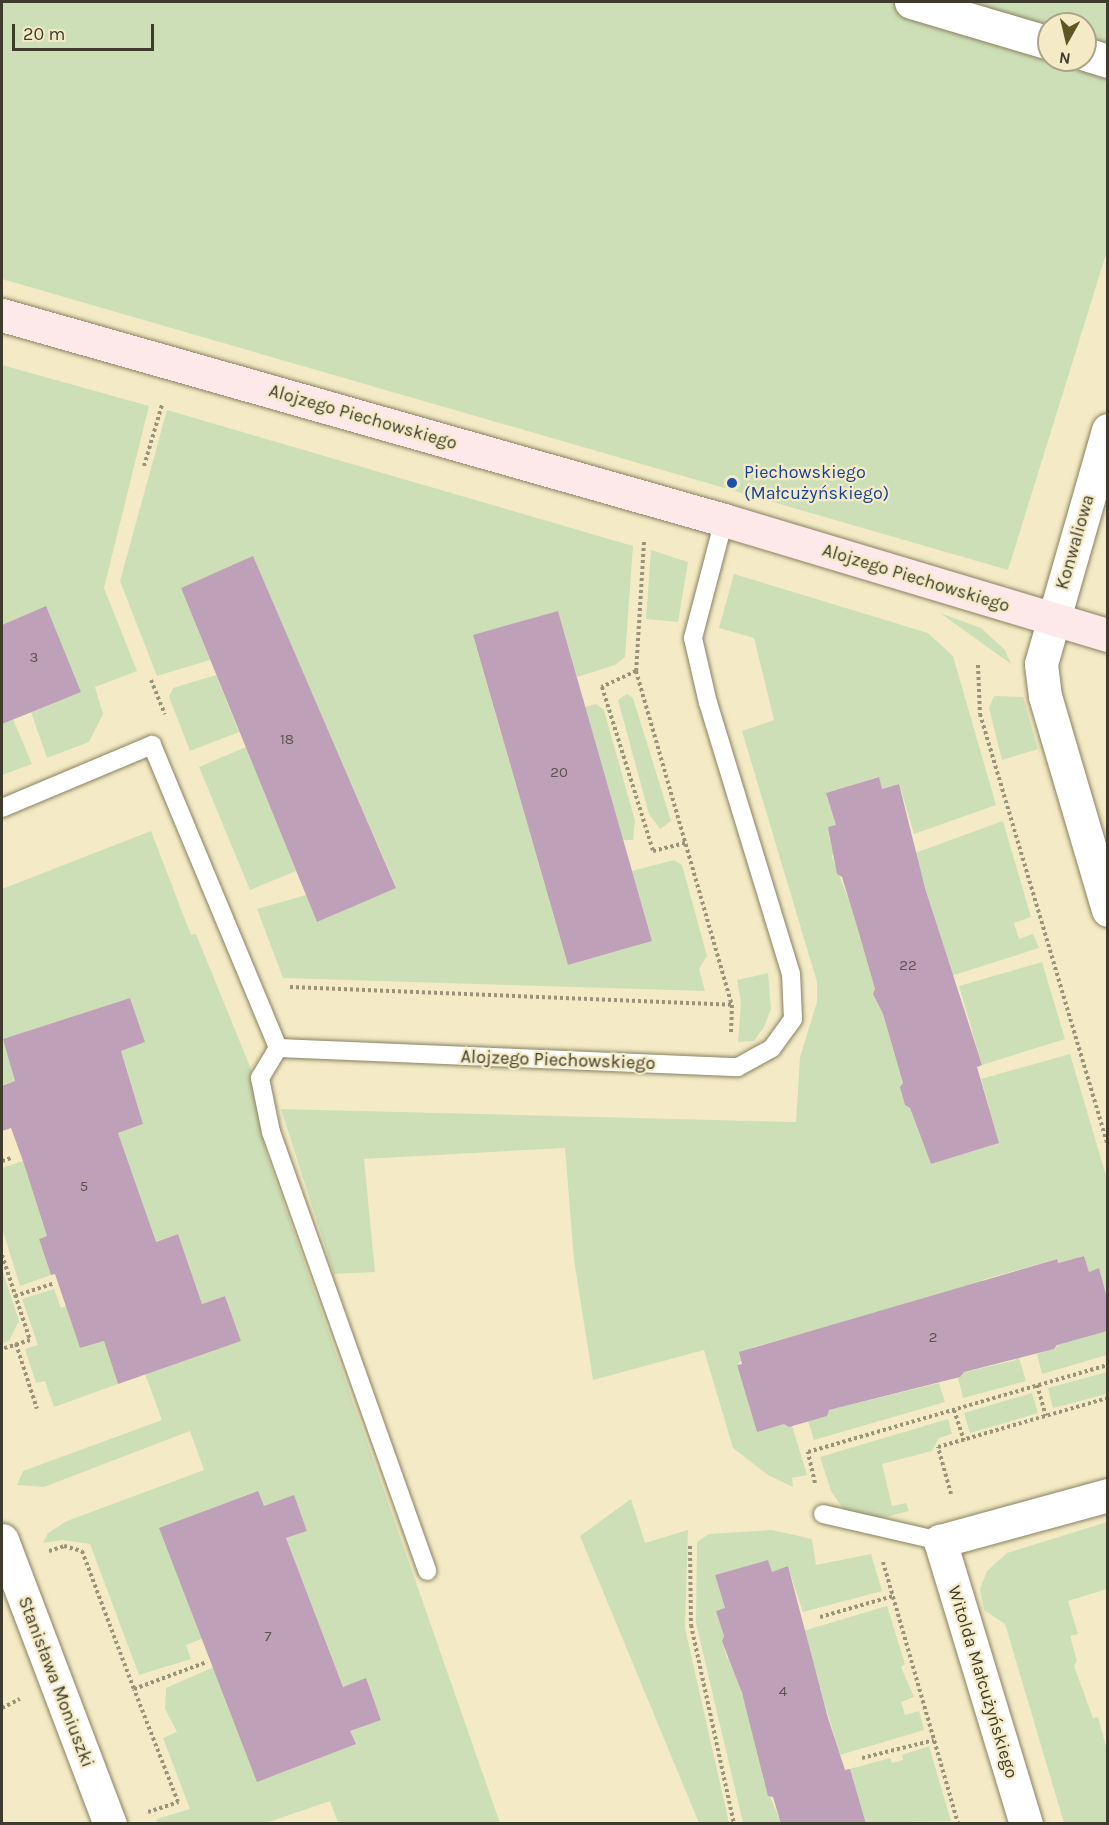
<!DOCTYPE html>
<meta charset="utf-8">
<style>
body{margin:0}
#map{position:relative;width:1109px;height:1825px;overflow:hidden;background:#f4ebc6;font-family:Karla,sans-serif}
div>[style]{position:absolute}
.green>*{inset:0;background:#cddfb7}
.building>*{inset:0;background:#bea0b8}
.path>*{height:4px;margin-top:-2px;transform-origin:0;background:repeating-linear-gradient(90deg,#9a937a 0 3px,transparent 0 6px)}
.roads{filter:drop-shadow(0 0 2px #898160) drop-shadow(0 0 2px #898160)}
.lane>*{height:18px;margin:-9px;padding:0 9px;transform-origin:9px;border-radius:9px;background:#fff}
.street>*{height:33px;margin:-16.5px;padding:0 16.5px;transform-origin:16.5px;border-radius:16.5px;background:#fff}
.secondary>*{height:33px;margin:-16.5px;padding:0 16.5px;transform-origin:16.5px;border-radius:16.5px;background:#fde9ea}
.dots>*{width:16px;height:16px;translate:-50% -50%;box-sizing:border-box;border:3px solid #f4ebc6;border-radius:50%}
span{translate:-50% -50%;white-space:nowrap;text-align:center;line-height:1.15;-webkit-text-stroke:4.5px #f4ebc6;paint-order:stroke}
.number-label{font-size:15px;color:#5f5450}
.number-label span{-webkit-text-stroke-width:0}
.street-label{font-size:18px;color:#3f3b2d}
.transit-label{font-size:18px;color:#164399}
.left{translate:0 -50%;text-align:left}
.frame{position:absolute;inset:0;border:3px solid #3f3b2d;pointer-events:none}
.north{position:absolute;left:1037px;top:12px;width:60px;height:60px;box-sizing:border-box;background:#f4ebc6;border:2px solid #aca589;border-radius:50%;rotate:188deg;font-size:16px;font-weight:700;line-height:24px;text-align:center;color:#3f3b2d}
.north::after{content:'';display:block;margin:auto;width:21px;height:27px;background:#5e5723;clip-path:polygon(50% 0,100% 100%,50% 72%,0 100%)}
.scale{position:absolute;left:12px;top:24px;width:142px;height:27px;box-sizing:border-box;border:3px solid #3f3b2d;border-top:0;padding-left:8px;font-size:18px;line-height:21px;white-space:nowrap;color:#3f3b2d;-webkit-text-stroke:4px #f4ebc6;paint-order:stroke}
</style>
<div id="map">
<div class="green">
<i style="clip-path:polygon(evenodd,2px 2px,1107px 2px,1107px 251px,1008px 570px,2px 279px,2px 2px,1049px 24px,1085px 24px,1085px 60px,1049px 60px,1049px 24px)"></i>
<i style="clip-path:polygon(2px 365px,149px 406px,104px 588px,137px 671px,95px 687px,103px 714px,89px 742px,47px 758px,31px 712px,81px 692px,46px 607px,2px 625px)"></i>
<i style="clip-path:polygon(167px 410px,633px 546px,625px 657px,615px 665px,577px 677px,558px 611px,473px 636px,568px 965px,652px 941px,632px 871px,674px 860px,682px 865px,707px 956px,699px 969px,705px 991px,283px 978px,257px 909px,306px 895px,317px 922px,396px 887px,253px 557px,181px 588px,210px 660px,157px 676px,120px 581px)"></i>
<i style="clip-path:polygon(651px 550px,688px 562px,678px 622px,646px 619px)"></i>
<i style="clip-path:polygon(734px 574px,928px 633px,953px 656px,996px 805px,914px 834px,899px 784px,882px 789px,878px 777px,826px 793px,836px 825px,828px 827px,835px 852px,832px 856px,852px 909px,875px 989px,873px 994px,883px 1014px,903px 1083px,905px 1105px,910px 1108px,931px 1164px,999px 1143px,981px 1079px,1070px 1054px,1107px 1179px,1107px 1298px,1099px 1269px,1089px 1272px,1084px 1256px,1058px 1263px,1056px 1259px,982px 1280px,982px 1284px,754px 1347px,737px 1365px,757px 1431px,791px 1422px,807px 1475px,792px 1478px,793px 1487px,768px 1475px,733px 1448px,704px 1350px,593px 1380px,574px 1260px,565px 1148px,364px 1159px,375px 1272px,334px 1274px,281px 1109px,796px 1122px,800px 1057px,817px 1002px,817px 982px,742px 731px,774px 720px,754px 638px,719px 628px)"></i>
<i style="clip-path:polygon(940px 613px,981px 628px,1005px 650px,1011px 664px)"></i>
<i style="clip-path:polygon(216px 675px,239px 732px,190px 751px,169px 697px,173px 688px)"></i>
<i style="clip-path:polygon(627px 694px,633px 698px,671px 821px,660px 829px,649px 814px,618px 700px)"></i>
<i style="clip-path:polygon(994px 696px,1023px 697px,1038px 749px,1002px 760px,989px 708px)"></i>
<i style="clip-path:polygon(596px 704px,604px 710px,635px 821px,633px 840px,623px 840px,585px 707px)"></i>
<i style="clip-path:polygon(13px 719px,32px 764px,2px 775px,2px 724px)"></i>
<i style="clip-path:polygon(246px 747px,296px 871px,250px 890px,199px 767px)"></i>
<i style="clip-path:polygon(1003px 821px,1031px 917px,1014px 923px,1019px 939px,1033px 934px,1039px 948px,951px 976px,915px 853px)"></i>
<i style="clip-path:polygon(151px 831px,191px 935px,196px 934px,253px 1074px,265px 1150px,500px 1823px,338px 1823px,330px 1801px,266px 1823px,156px 1823px,157px 1819px,190px 1809px,163px 1738px,177px 1732px,165px 1709px,166px 1688px,214px 1667px,258px 1781px,355px 1744px,350px 1731px,381px 1719px,366px 1679px,343px 1687px,286px 1538px,307px 1531px,294px 1496px,264px 1506px,257px 1491px,160px 1528px,202px 1639px,186px 1645px,191px 1659px,139px 1675px,90px 1544px,62px 1540px,43px 1543px,48px 1533px,67px 1521px,204px 1470px,190px 1431px,44px 1487px,17px 1485px,23px 1471px,162px 1420px,145px 1374px,241px 1341px,225px 1296px,202px 1304px,178px 1234px,155px 1242px,118px 1133px,143px 1124px,121px 1051px,144px 1042px,130px 998px,4px 1039px,15px 1081px,2px 1086px,2px 889px)"></i>
<i style="clip-path:polygon(1042px 962px,1065px 1039px,982px 1065px,959px 986px)"></i>
<i style="clip-path:polygon(768px 973px,771px 1009px,764px 1027px,754px 1041px,738px 1042px,741px 1003px,737px 980px)"></i>
<i style="clip-path:polygon(23px 1161px,47px 1236px,39px 1239px,51px 1275px,20px 1286px,2px 1228px,2px 1168px)"></i>
<i style="clip-path:polygon(2px 1269px,19px 1321px,9px 1341px,2px 1343px)"></i>
<i style="clip-path:polygon(54px 1289px,61px 1308px,66px 1306px,80px 1348px,104px 1341px,118px 1384px,54px 1407px,45px 1381px,36px 1383px,25px 1349px,38px 1345px,22px 1299px)"></i>
<i style="clip-path:polygon(1107px 1305px,1107px 1355px,1042px 1374px,1037px 1354px,1054px 1349px,1100px 1307px)"></i>
<i style="clip-path:polygon(1018px 1355px,1026px 1381px,963px 1398px,957px 1374px,1016px 1360px)"></i>
<i style="clip-path:polygon(1107px 1372px,1107px 1394px,1053px 1408px,1048px 1388px)"></i>
<i style="clip-path:polygon(939px 1383px,945px 1402px,814px 1440px,808px 1421px,826px 1416px,829px 1410px)"></i>
<i style="clip-path:polygon(1032px 1393px,1038px 1413px,970px 1433px,964px 1413px)"></i>
<i style="clip-path:polygon(948px 1419px,952px 1434px,939px 1438px,932px 1451px,882px 1464px,892px 1506px,906px 1503px,909px 1511px,878px 1519px,857px 1516px,842px 1507px,831px 1491px,820px 1457px)"></i>
<i style="clip-path:polygon(631px 1499px,645px 1543px,688px 1530px,685px 1628px,729px 1823px,699px 1823px,580px 1536px)"></i>
<i style="clip-path:polygon(1107px 1522px,1107px 1589px,1068px 1601px,1078px 1634px,1070px 1636px,1077px 1661px,1074px 1666px,1093px 1718px,1098px 1717px,1107px 1750px,1107px 1823px,1064px 1823px,1005px 1624px,984px 1610px,980px 1589px,987px 1571px,1007px 1553px)"></i>
<i style="clip-path:polygon(772px 1530px,812px 1539px,816px 1565px,871px 1554px,882px 1591px,803px 1612px,788px 1567px,772px 1572px,768px 1561px,715px 1575px,725px 1608px,717px 1611px,724px 1636px,722px 1641px,727px 1658px,732px 1661px,766px 1774px,763px 1779px,781px 1823px,743px 1823px,696px 1623px,697px 1542px,709px 1534px)"></i>
<i style="clip-path:polygon(887px 1606px,905px 1664px,901px 1667px,914px 1697px,901px 1702px,905px 1715px,919px 1711px,924px 1730px,840px 1755px,803px 1631px)"></i>
<i style="clip-path:polygon(929px 1746px,951px 1821px,864px 1823px,850px 1769px,890px 1758px,892px 1763px,903px 1760px,902px 1755px)"></i>
</div>
<div class="building">
<i style="clip-path:polygon(253px 556px,396px 888px,317px 922px,181px 588px)"></i>
<i style="clip-path:polygon(46px 606px,81px 692px,2px 724px,2px 625px)"></i>
<i style="clip-path:polygon(558px 611px,652px 941px,568px 965px,473px 635px)"></i>
<i style="clip-path:polygon(879px 777px,882px 789px,899px 784px,925px 888px,982px 1065px,977px 1067px,999px 1143px,931px 1164px,910px 1108px,905px 1105px,900px 1087px,903px 1083px,883px 1014px,873px 994px,875px 989px,856px 923px,842px 877px,837px 874px,828px 827px,836px 825px,826px 793px)"></i>
<i style="clip-path:polygon(130px 998px,145px 1042px,121px 1051px,143px 1124px,118px 1133px,156px 1242px,178px 1234px,202px 1304px,225px 1296px,241px 1341px,118px 1384px,104px 1341px,80px 1348px,55px 1274px,51px 1275px,39px 1239px,47px 1236px,23px 1161px,11px 1128px,2px 1131px,2px 1086px,15px 1081px,3px 1039px)"></i>
<i style="clip-path:polygon(1084px 1256px,1089px 1272px,1099px 1268px,1107px 1298px,1107px 1331px,1057px 1345px,1054px 1349px,964px 1372px,960px 1377px,829px 1410px,827px 1416px,789px 1427px,784px 1424px,757px 1432px,737px 1365px,742px 1364px,739px 1352px,1057px 1259px,1058px 1263px)"></i>
<i style="clip-path:polygon(258px 1491px,264px 1506px,294px 1495px,307px 1531px,286px 1538px,343px 1687px,366px 1678px,381px 1720px,350px 1731px,356px 1744px,257px 1782px,159px 1528px)"></i>
<i style="clip-path:polygon(768px 1560px,772px 1572px,788px 1566px,828px 1718px,845px 1770px,850px 1769px,866px 1824px,781px 1824px,773px 1797px,768px 1796px,742px 1693px,722px 1641px,724px 1636px,716px 1611px,725px 1608px,715px 1575px)"></i>
</div>
<div class="path">
<i style="left:144px;top:466px;width:64px;rotate:-73.6deg"></i>
<i style="left:644px;top:542px;width:129px;rotate:93.5deg"></i>
<i style="left:636px;top:671px;width:348px;rotate:74deg"></i>
<i style="left:732px;top:1005px;width:27px;rotate:92deg"></i>
<i style="left:978px;top:665px;width:49px;rotate:87.7deg"></i>
<i style="left:980px;top:714px;width:450px;rotate:73.5deg"></i>
<i style="left:636px;top:671px;width:38px;rotate:155deg"></i>
<i style="left:602px;top:687px;width:172px;rotate:72.7deg"></i>
<i style="left:653px;top:851px;width:34px;rotate:-14deg"></i>
<i style="left:151px;top:680px;width:37px;rotate:68deg"></i>
<i style="left:290px;top:987px;width:442px;rotate:2.3deg"></i>
<i style="left:2px;top:1161px;width:9px;rotate:-18deg"></i>
<i style="left:2px;top:1255px;width:89px;rotate:71.8deg"></i>
<i style="left:30px;top:1340px;width:29px;rotate:162deg"></i>
<i style="left:15px;top:1296px;width:40px;rotate:-18deg"></i>
<i style="left:16px;top:1344px;width:68px;rotate:72.1deg"></i>
<i style="left:1037px;top:1385px;width:32px;rotate:74deg"></i>
<i style="left:954px;top:1410px;width:32px;rotate:72deg"></i>
<i style="left:815px;top:1483px;width:32px;rotate:-103deg"></i>
<i style="left:808px;top:1452px;width:312px;rotate:-16.2deg"></i>
<i style="left:951px;top:1494px;width:49px;rotate:-105.5deg"></i>
<i style="left:938px;top:1447px;width:177px;rotate:-16.1deg"></i>
<i style="left:690px;top:1546px;width:79px;rotate:89.3deg"></i>
<i style="left:691px;top:1625px;width:204px;rotate:77.8deg"></i>
<i style="left:49px;top:1551px;width:16px;rotate:-18deg"></i>
<i style="left:64px;top:1546px;width:19px;rotate:16deg"></i>
<i style="left:82px;top:1551px;width:147px;rotate:69.4deg"></i>
<i style="left:883px;top:1562px;width:273px;rotate:74deg"></i>
<i style="left:820px;top:1617px;width:76px;rotate:-16deg"></i>
<i style="left:2px;top:1708px;width:20px;rotate:-27deg"></i>
<i style="left:862px;top:1758px;width:74px;rotate:-14deg"></i>
<i style="left:148px;top:1812px;width:32px;rotate:-18deg"></i>
<i style="left:178px;top:1802px;width:121px;rotate:-111.3deg"></i>
<i style="left:134px;top:1689px;width:78px;rotate:-20.3deg"></i>
</div>
<div class="roads">
<div class="lane">
<i style="left:2px;top:808px;width:163px;rotate:-22.8deg"></i>
<i style="left:152px;top:745px;width:328px;rotate:67.4deg"></i>
<i style="left:278px;top:1048px;width:460px;rotate:2.4deg"></i>
<i style="left:738px;top:1067px;width:39px;rotate:-29deg"></i>
<i style="left:772px;top:1048px;width:36px;rotate:-54deg"></i>
<i style="left:793px;top:1019px;width:45px;rotate:-92.5deg"></i>
<i style="left:791px;top:974px;width:283px;rotate:-107deg"></i>
<i style="left:708px;top:703px;width:67px;rotate:-103deg"></i>
<i style="left:693px;top:638px;width:122px;rotate:-75.3deg"></i>
<i style="left:278px;top:1048px;width:35px;rotate:121deg"></i>
<i style="left:260px;top:1078px;width:55px;rotate:78.5deg"></i>
<i style="left:271px;top:1132px;width:466px;rotate:70.4deg"></i>
<i style="left:823px;top:1514px;width:120px;rotate:13deg"></i>
</div>
<div class="street">
<i style="left:911px;top:2px;width:144px;rotate:16.5deg"></i>
<i style="left:1085px;top:54px;width:24px;rotate:17deg"></i>
<i style="left:1108px;top:430px;width:243px;rotate:106deg"></i>
<i style="left:1041px;top:664px;width:32px;rotate:83deg"></i>
<i style="left:1045px;top:696px;width:223px;rotate:73.6deg"></i>
<i style="left:2px;top:1540px;width:304px;rotate:69.2deg"></i>
<i style="left:1026px;top:1824px;width:296px;rotate:-106.9deg"></i>
<i style="left:940px;top:1541px;width:174px;rotate:-15.3deg"></i>
</div>
<div class="secondary">
<i style="left:2px;top:315px;width:751px;rotate:15.85deg"></i>
<i style="left:724px;top:520px;width:401px;rotate:16.7deg"></i>
</div>
</div>
<div class="dots">
<i style="left:732px;top:483px;background:#1a4fb4"></i>
</div>
<div class="number-label">
<span style="left:34px;top:658px">3</span>
<span style="left:287px;top:740px">18</span>
<span style="left:559px;top:773px">20</span>
<span style="left:908px;top:966px">22</span>
<span style="left:84px;top:1187px">5</span>
<span style="left:933px;top:1338px">2</span>
<span style="left:268px;top:1637px">7</span>
<span style="left:783px;top:1692px">4</span>
</div>
<div class="street-label">
<span style="left:363px;top:417px;rotate:16deg">Alojzego Piechowskiego</span>
<span style="left:1075px;top:542px;rotate:-74deg">Konwaliowa</span>
<span style="left:916px;top:578px;rotate:17deg">Alojzego Piechowskiego</span>
<span style="left:558px;top:1060px;rotate:2deg">Alojzego Piechowskiego</span>
<span style="left:56px;top:1682px;rotate:69deg">Stanisława Moniuszki</span>
<span style="left:983px;top:1682px;rotate:73deg">Witolda Małcużyńskiego</span>
</div>
<div class="transit-label">
<span class="left" style="left:744px;top:483px">Piechowskiego<br>(Małcużyńskiego)</span>
</div>
<div class="frame"></div>
<div class="north">N</div>
<div class="scale">20 m</div>
</div>
